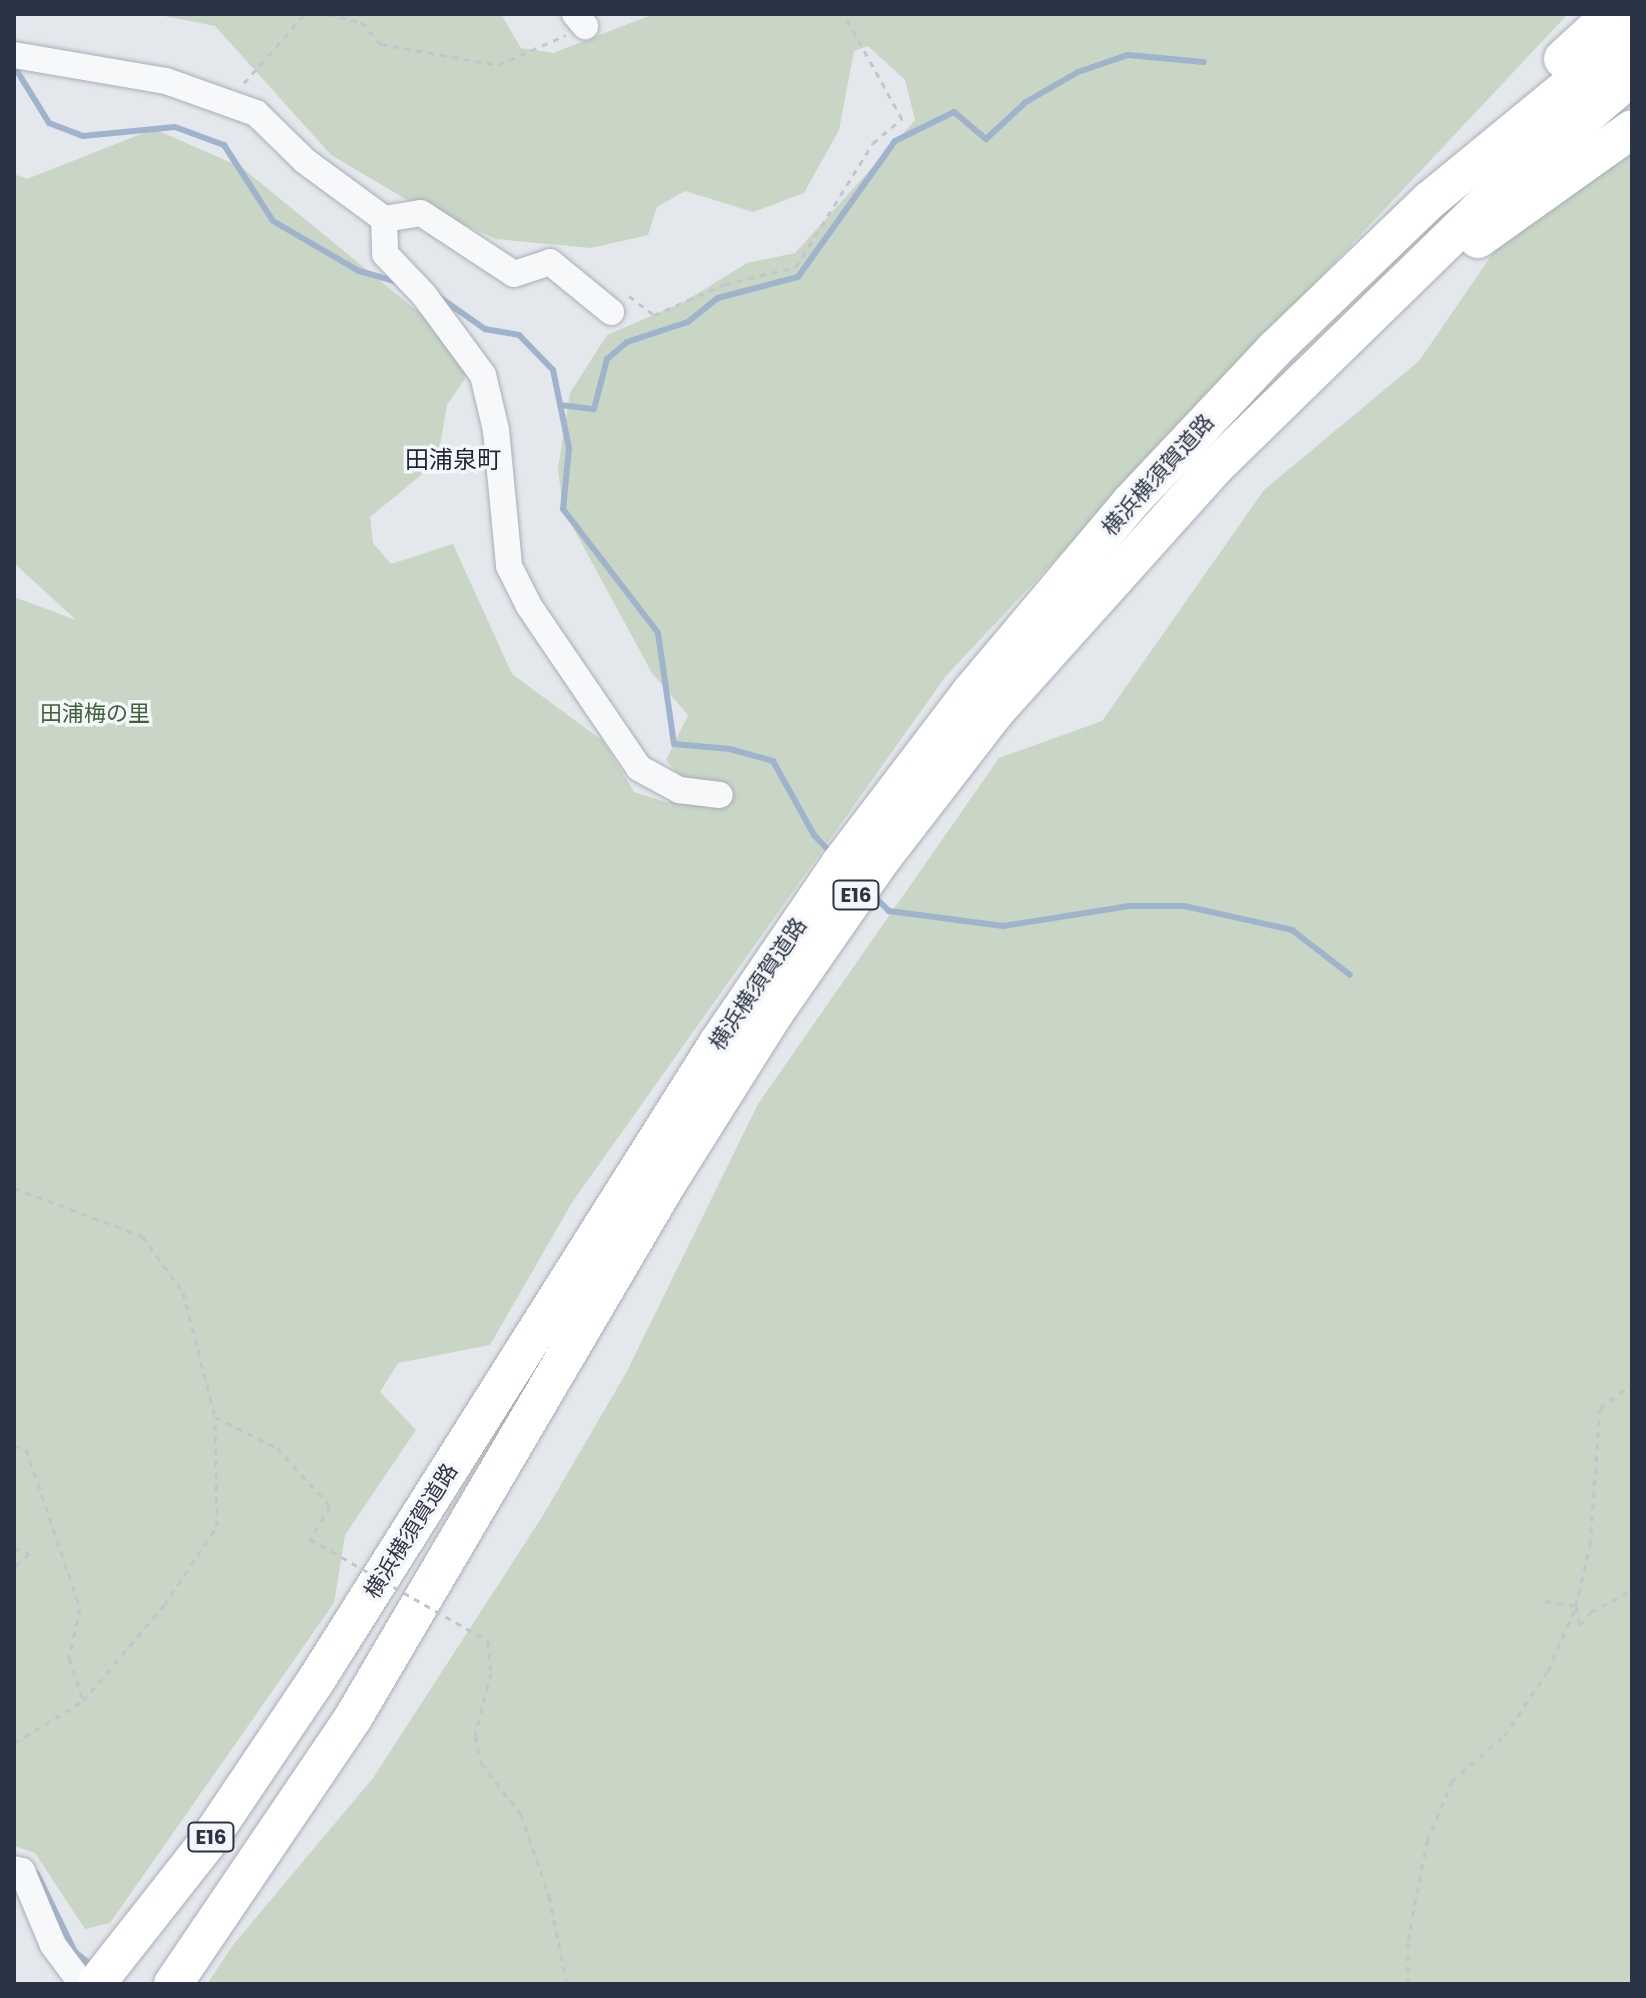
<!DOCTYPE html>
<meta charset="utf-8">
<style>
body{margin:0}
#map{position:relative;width:1646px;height:1998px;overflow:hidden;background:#e4e7ec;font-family:Poppins,"Noto Sans JP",sans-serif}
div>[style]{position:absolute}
.green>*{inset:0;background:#c9d6c5}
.stream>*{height:6px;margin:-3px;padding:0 3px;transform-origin:3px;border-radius:3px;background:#9fb4cc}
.path>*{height:3px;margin-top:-1.5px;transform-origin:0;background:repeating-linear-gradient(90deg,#c2c5cb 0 6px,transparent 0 12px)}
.roads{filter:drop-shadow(0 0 2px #a9aeb7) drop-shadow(0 0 2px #a9aeb7)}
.minor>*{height:26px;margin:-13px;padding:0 13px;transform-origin:13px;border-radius:13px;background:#f7f8fa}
.highway>*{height:38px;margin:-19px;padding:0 19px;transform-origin:19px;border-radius:19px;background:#fff}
.path-bridge>*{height:3px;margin-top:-1.5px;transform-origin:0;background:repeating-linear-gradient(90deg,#c2c5cb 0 6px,transparent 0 12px)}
span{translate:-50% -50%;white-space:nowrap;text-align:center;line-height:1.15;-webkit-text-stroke:7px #f4f6f9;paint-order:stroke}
.shield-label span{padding:2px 6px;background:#f4f6f9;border:2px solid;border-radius:6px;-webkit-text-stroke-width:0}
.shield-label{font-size:20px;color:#2b3445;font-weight:700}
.street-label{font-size:22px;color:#2b3445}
.park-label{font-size:22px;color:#3f6138}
.neighbourhood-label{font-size:24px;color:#1d2536}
.frame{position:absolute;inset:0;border:16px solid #2b3445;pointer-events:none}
</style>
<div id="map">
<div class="green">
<i style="clip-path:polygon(154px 14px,501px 14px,521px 48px,553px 53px,654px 14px,1568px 14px,946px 676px,573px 1201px,490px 1345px,398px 1363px,380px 1392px,416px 1430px,345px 1535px,334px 1603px,110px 1923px,85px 1929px,35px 1853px,14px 1846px,14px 597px,76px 620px,14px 563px,14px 174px,27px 179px,154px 129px,241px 167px,437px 327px,468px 374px,447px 405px,437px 462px,370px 517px,373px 543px,391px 564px,453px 544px,512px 674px,603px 741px,634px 792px,669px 803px,679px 775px,666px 760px,688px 715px,652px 673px,563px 509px,558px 469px,570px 393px,607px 335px,682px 303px,747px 263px,795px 253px,915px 120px,905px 80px,868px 46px,854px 51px,839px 130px,804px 193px,753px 212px,685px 191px,657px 207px,648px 235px,591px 248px,496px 239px,404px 198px,331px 155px,215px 26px)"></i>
<i style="clip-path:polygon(1632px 154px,1632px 1984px,207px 1984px,233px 1945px,373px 1778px,542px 1517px,626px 1373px,758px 1104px,999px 758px,1102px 721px,1264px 490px,1419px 361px,1502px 240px)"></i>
</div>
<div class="stream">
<i style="left:14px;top:66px;width:67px;rotate:58.4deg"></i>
<i style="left:49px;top:123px;width:36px;rotate:21deg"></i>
<i style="left:83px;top:136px;width:92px;rotate:-5.6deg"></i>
<i style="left:175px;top:127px;width:52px;rotate:20.2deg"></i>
<i style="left:224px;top:145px;width:90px;rotate:57.2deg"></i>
<i style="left:273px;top:221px;width:99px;rotate:30.2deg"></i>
<i style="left:359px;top:271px;width:41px;rotate:15.8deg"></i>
<i style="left:432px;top:292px;width:65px;rotate:34.9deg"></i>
<i style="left:485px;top:329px;width:35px;rotate:10deg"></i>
<i style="left:519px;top:335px;width:49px;rotate:45.8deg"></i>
<i style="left:553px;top:370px;width:80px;rotate:78.4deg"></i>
<i style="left:569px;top:448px;width:61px;rotate:95.6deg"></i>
<i style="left:563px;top:509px;width:156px;rotate:52.5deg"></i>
<i style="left:658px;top:633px;width:112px;rotate:81.8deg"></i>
<i style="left:674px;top:744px;width:56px;rotate:5.1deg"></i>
<i style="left:730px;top:749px;width:45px;rotate:15.6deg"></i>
<i style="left:773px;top:761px;width:85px;rotate:61deg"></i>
<i style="left:814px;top:835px;width:25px;rotate:47deg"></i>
<i style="left:560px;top:405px;width:34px;rotate:7deg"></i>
<i style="left:594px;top:409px;width:52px;rotate:-75.4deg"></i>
<i style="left:607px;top:359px;width:26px;rotate:-40deg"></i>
<i style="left:627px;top:342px;width:64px;rotate:-18.2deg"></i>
<i style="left:688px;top:322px;width:38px;rotate:-39deg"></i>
<i style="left:718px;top:298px;width:83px;rotate:-14.7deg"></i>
<i style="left:798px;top:277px;width:167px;rotate:-54.5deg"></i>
<i style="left:895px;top:141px;width:66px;rotate:-26.2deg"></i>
<i style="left:954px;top:112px;width:42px;rotate:40.2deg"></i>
<i style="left:986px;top:139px;width:54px;rotate:-42.8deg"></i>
<i style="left:1026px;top:102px;width:60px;rotate:-30deg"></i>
<i style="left:1078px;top:72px;width:53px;rotate:-18.8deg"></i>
<i style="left:1128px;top:55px;width:76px;rotate:5.3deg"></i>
<i style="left:873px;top:895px;width:23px;rotate:45deg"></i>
<i style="left:889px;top:911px;width:115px;rotate:7.5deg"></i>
<i style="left:1003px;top:926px;width:128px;rotate:-9deg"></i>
<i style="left:1129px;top:906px;width:55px"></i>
<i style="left:1184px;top:906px;width:111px;rotate:12.5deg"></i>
<i style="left:1292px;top:930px;width:73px;rotate:37.8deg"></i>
<i style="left:37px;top:1874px;width:87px;rotate:64deg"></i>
<i style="left:75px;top:1952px;width:22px;rotate:39deg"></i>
</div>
<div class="path">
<i style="left:328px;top:14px;width:34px;rotate:14deg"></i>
<i style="left:361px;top:22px;width:30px;rotate:48deg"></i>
<i style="left:381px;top:44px;width:119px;rotate:10.2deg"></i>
<i style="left:498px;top:65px;width:74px;rotate:-23.8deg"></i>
<i style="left:244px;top:83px;width:92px;rotate:-48.5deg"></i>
<i style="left:629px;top:296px;width:31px;rotate:37deg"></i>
<i style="left:654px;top:315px;width:77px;rotate:-23.6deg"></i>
<i style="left:725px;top:284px;width:73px;rotate:-13.5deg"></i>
<i style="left:796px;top:267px;width:146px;rotate:-58.2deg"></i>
<i style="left:873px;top:143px;width:38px;rotate:-40deg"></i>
<i style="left:902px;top:119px;width:120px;rotate:-118.9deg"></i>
<i style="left:14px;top:1188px;width:137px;rotate:20.6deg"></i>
<i style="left:142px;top:1236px;width:69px;rotate:53.8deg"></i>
<i style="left:183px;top:1292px;width:129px;rotate:75.6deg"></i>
<i style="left:215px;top:1417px;width:69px;rotate:26.6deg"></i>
<i style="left:277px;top:1448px;width:79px;rotate:47.6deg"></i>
<i style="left:330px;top:1506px;width:39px;rotate:121deg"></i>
<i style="left:14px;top:1446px;width:12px;rotate:14deg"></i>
<i style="left:26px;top:1449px;width:168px;rotate:71.2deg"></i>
<i style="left:80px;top:1608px;width:51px;rotate:102.4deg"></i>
<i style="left:69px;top:1658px;width:45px;rotate:72deg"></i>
<i style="left:14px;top:1548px;width:16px;rotate:22deg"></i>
<i style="left:29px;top:1554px;width:20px;rotate:139deg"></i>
<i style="left:1545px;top:1601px;width:31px;rotate:9deg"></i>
<i style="left:1576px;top:1606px;width:19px;rotate:78deg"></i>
<i style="left:1580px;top:1625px;width:17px;rotate:-50deg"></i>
<i style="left:1591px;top:1612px;width:47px;rotate:-28.2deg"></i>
<i style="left:488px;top:1641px;width:32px;rotate:85deg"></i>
<i style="left:491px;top:1673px;width:65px;rotate:104.3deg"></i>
<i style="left:475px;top:1736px;width:28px;rotate:77deg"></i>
<i style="left:481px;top:1763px;width:65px;rotate:51.9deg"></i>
<i style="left:521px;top:1814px;width:87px;rotate:71.1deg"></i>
<i style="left:549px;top:1896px;width:90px;rotate:78.4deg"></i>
<i style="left:14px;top:1743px;width:81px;rotate:-31.3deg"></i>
<i style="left:83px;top:1701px;width:126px;rotate:-49.8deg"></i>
<i style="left:164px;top:1605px;width:95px;rotate:-56.1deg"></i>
<i style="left:217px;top:1526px;width:109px;rotate:-91.1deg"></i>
<i style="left:1408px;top:1984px;width:44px;rotate:-90deg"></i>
<i style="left:1408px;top:1940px;width:101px;rotate:-79.1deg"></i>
<i style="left:1427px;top:1841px;width:65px;rotate:-67.4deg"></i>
<i style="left:1452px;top:1781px;width:69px;rotate:-40.9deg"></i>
<i style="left:1504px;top:1736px;width:78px;rotate:-55.9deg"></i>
<i style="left:1548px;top:1671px;width:71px;rotate:-66.7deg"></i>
<i style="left:1576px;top:1606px;width:63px;rotate:-77.1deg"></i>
<i style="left:1590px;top:1545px;width:137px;rotate:-85.8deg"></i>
<i style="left:1600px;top:1408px;width:40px;rotate:-37deg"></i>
</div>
<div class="roads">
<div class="minor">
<i style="left:575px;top:14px;width:16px;rotate:50deg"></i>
<i style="left:14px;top:55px;width:154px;rotate:9.7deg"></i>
<i style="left:166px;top:81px;width:96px;rotate:19.6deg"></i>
<i style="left:256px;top:113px;width:69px;rotate:44.4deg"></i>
<i style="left:305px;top:161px;width:98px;rotate:36.3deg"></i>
<i style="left:384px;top:219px;width:35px;rotate:88deg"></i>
<i style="left:385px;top:254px;width:57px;rotate:46.4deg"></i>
<i style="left:424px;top:295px;width:99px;rotate:53.6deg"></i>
<i style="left:483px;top:375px;width:57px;rotate:76.7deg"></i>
<i style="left:496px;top:430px;width:137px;rotate:84.5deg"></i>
<i style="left:509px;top:566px;width:45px;rotate:63.4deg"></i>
<i style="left:529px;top:606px;width:196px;rotate:55.8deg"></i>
<i style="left:639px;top:768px;width:46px;rotate:28.8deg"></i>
<i style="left:679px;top:790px;width:41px;rotate:7deg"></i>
<i style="left:384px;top:219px;width:37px;rotate:-9deg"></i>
<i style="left:421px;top:213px;width:111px;rotate:33.3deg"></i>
<i style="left:514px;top:274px;width:38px;rotate:-18deg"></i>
<i style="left:550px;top:262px;width:79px;rotate:39.3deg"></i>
<i style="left:14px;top:1869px;width:8px;rotate:14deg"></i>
<i style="left:22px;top:1871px;width:80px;rotate:67.3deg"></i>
<i style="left:53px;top:1945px;width:49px;rotate:53.4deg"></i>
</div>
<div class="highway">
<i style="left:1563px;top:59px;width:67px;rotate:-42.6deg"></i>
<i style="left:1478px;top:239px;width:189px;rotate:-35.5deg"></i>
<i style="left:96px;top:1984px;width:178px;rotate:-51.8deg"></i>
<i style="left:206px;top:1844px;width:195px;rotate:-56.1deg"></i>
<i style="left:315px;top:1682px;width:755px;rotate:-57.76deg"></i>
<i style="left:718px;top:1043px;width:217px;rotate:-55.7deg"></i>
<i style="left:840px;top:864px;width:216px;rotate:-52.7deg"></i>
<i style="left:971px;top:692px;width:247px;rotate:-49.9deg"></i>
<i style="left:1130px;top:503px;width:210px;rotate:-46.7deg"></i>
<i style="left:1274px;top:350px;width:216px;rotate:-43.9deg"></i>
<i style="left:1430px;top:200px;width:261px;rotate:-39.4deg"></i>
<i style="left:173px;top:1984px;width:321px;rotate:-55.9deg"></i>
<i style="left:353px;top:1718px;width:622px;rotate:-59.56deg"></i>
<i style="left:668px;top:1182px;width:197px;rotate:-57.8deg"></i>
<i style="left:773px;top:1015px;width:193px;rotate:-55.2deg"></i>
<i style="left:883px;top:857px;width:185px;rotate:-52.3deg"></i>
<i style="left:996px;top:711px;width:324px;rotate:-48.1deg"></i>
<i style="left:1212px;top:470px;width:388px;rotate:-44.3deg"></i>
<i style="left:1490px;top:199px;width:188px;rotate:-40.9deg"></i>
</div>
</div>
<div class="path-bridge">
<i style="left:310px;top:1539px;width:205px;rotate:29.8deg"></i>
</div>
<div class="shield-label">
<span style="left:856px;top:895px">E16</span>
<span style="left:211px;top:1837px">E16</span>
</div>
<div class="street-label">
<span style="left:1158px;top:475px;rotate:-48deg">横浜横須賀道路</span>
<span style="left:758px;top:984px;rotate:-56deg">横浜横須賀道路</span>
<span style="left:411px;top:1531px;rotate:-58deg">横浜横須賀道路</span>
</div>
<div class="park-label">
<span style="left:95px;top:714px">田浦梅の里</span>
</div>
<div class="neighbourhood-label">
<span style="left:453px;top:460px">田浦泉町</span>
</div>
<div class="frame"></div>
</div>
